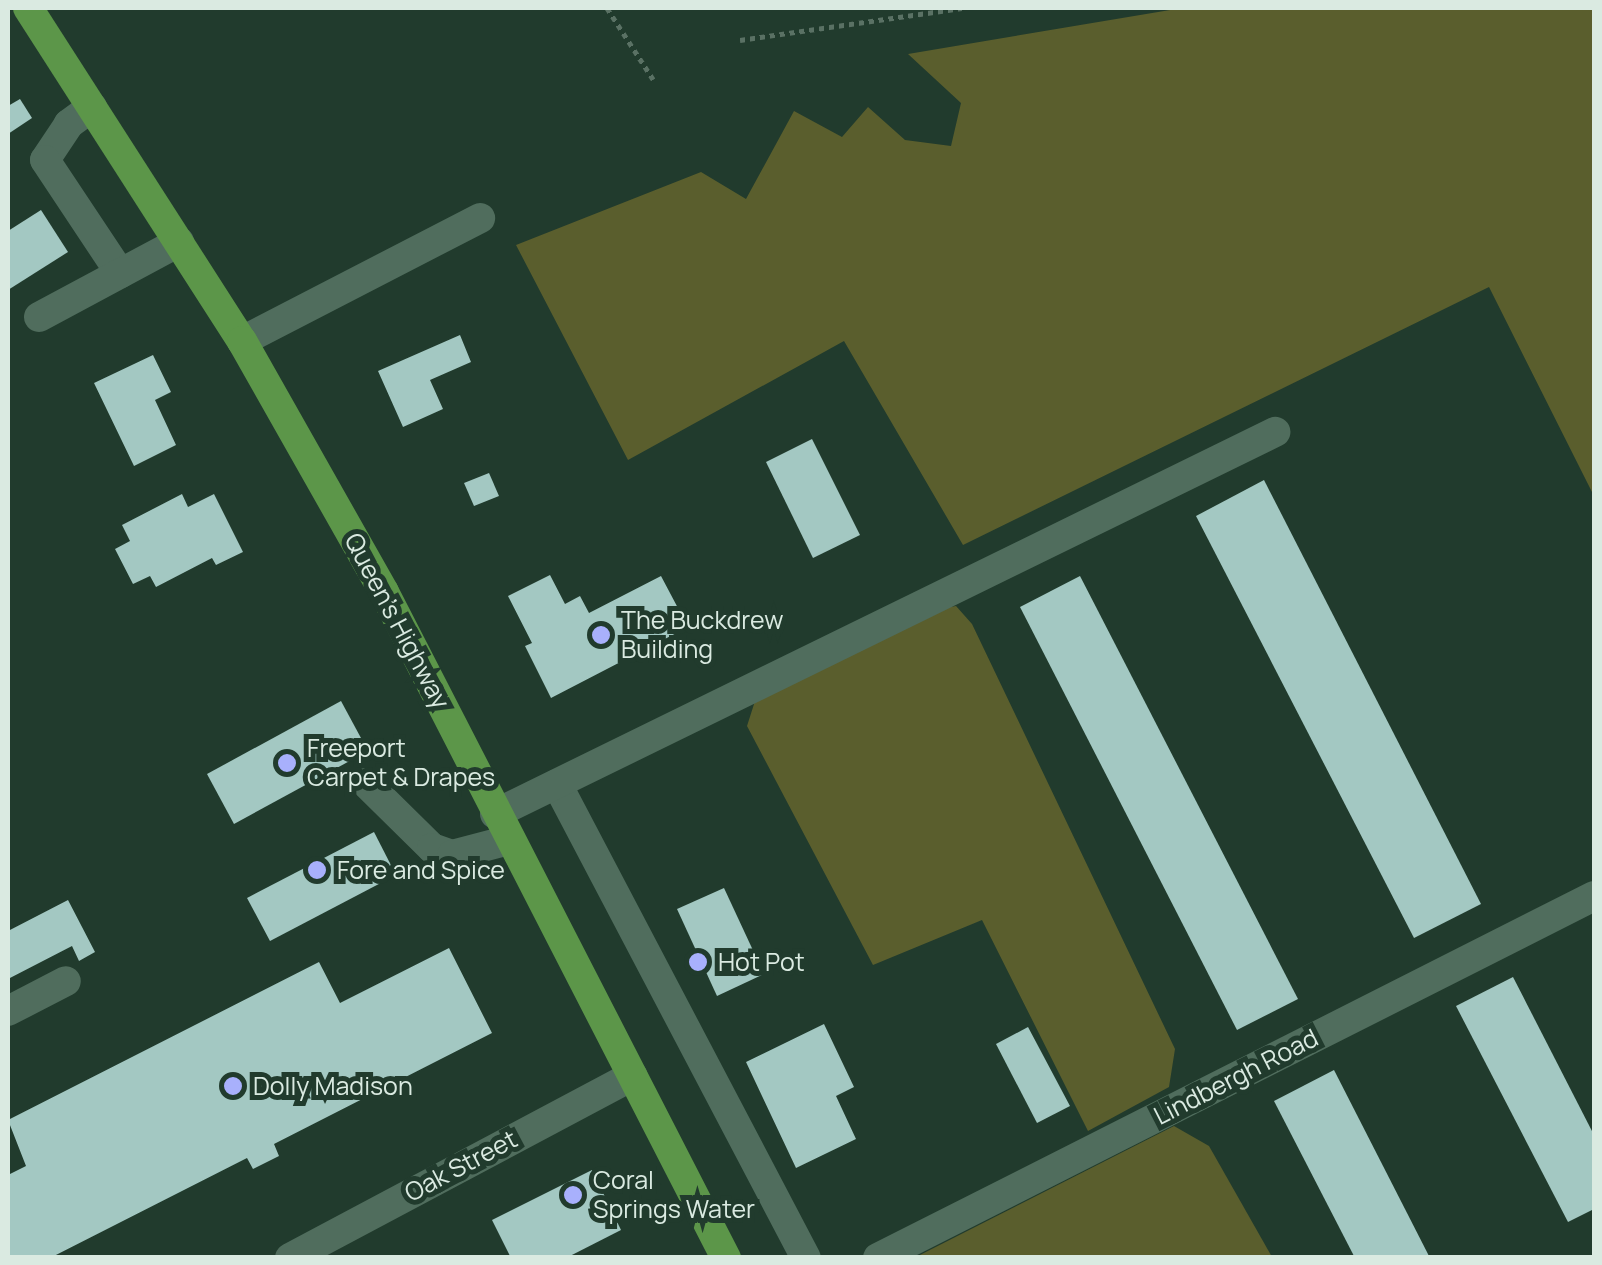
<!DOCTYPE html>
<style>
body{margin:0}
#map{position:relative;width:1602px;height:1265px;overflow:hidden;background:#213b2d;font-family:Manrope,sans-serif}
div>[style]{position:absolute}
.forest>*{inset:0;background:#5a5e2d}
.building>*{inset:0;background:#a3c8c2}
.path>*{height:5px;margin-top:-2.5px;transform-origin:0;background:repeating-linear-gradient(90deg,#5a7164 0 5px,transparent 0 10px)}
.minor>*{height:30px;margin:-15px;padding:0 15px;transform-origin:15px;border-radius:15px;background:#506d5d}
.major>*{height:30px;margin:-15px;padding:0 15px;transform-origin:15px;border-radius:15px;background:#5c9649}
.dots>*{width:28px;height:28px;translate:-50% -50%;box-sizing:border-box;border:5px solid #213b2d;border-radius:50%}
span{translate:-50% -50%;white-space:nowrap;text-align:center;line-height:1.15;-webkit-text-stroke:10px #213b2d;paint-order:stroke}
.street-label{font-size:25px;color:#daeae1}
.poi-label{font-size:25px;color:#daeae1}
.left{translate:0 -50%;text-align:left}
.frame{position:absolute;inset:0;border:10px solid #daeae1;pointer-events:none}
</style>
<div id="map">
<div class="forest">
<i style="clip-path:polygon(1182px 8px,1594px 8px,1594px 496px,1489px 287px,963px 545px,844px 341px,628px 460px,516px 245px,701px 172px,746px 199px,794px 111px,842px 137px,868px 107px,905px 140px,951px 146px,961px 103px,908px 54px)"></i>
<i style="clip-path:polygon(956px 606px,972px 624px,1175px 1049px,1169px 1087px,1088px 1131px,982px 920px,873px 965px,747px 726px,755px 701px,928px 611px)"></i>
<i style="clip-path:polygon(1174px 1126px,1209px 1146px,1272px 1257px,916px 1257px)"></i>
</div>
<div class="building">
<i style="clip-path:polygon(20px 99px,32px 118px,8px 134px,8px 106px)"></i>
<i style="clip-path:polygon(41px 210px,68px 252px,8px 290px,8px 231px)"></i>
<i style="clip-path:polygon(460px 335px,471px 362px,430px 380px,443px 409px,403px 427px,378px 371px)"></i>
<i style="clip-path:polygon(153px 355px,171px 392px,155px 400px,176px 445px,134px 466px,94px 383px)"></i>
<i style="clip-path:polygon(812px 439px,860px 535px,813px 558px,766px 462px)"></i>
<i style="clip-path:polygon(489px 473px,499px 496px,474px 506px,464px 483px)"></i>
<i style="clip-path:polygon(1264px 480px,1481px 904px,1414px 938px,1196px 516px)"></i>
<i style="clip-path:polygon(182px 494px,188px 507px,214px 494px,243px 552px,216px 565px,212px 558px,156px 587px,150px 576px,133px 584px,115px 549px,130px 541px,122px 525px)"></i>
<i style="clip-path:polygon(550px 575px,565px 604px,580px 596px,589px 613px,661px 576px,688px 627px,551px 698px,525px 646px,532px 643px,508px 596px)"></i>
<i style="clip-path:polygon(1080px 576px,1298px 999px,1237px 1030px,1020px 607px)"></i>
<i style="clip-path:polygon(341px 701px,368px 751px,234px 824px,207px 774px)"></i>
<i style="clip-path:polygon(374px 832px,396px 875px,270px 941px,247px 898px)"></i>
<i style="clip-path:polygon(724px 888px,764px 974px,717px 996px,677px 909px)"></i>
<i style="clip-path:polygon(68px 900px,95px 952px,79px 961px,72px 946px,8px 979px,8px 931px)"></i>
<i style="clip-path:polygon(449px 948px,492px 1033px,274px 1144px,279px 1156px,253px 1169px,247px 1158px,50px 1258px,8px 1258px,8px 1175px,26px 1166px,8px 1120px,319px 962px,340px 1003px)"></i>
<i style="clip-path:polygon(1513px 977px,1594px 1135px,1594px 1209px,1568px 1222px,1456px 1006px)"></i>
<i style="clip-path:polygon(824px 1024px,854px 1087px,836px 1096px,856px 1139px,796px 1168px,746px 1062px)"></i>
<i style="clip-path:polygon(1028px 1027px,1070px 1106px,1037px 1123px,996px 1044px)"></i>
<i style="clip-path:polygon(1334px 1070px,1430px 1258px,1355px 1258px,1274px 1101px)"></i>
<i style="clip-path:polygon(592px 1170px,621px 1230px,566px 1258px,511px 1258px,492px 1220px)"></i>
</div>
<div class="path">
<i style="left:607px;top:8px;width:85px;rotate:57.1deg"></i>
<i style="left:740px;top:40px;width:224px;rotate:-8.2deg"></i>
</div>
<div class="minor">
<i style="left:92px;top:107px;width:29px;rotate:144deg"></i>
<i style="left:69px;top:124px;width:43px;rotate:123.7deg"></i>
<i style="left:45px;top:160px;width:136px;rotate:56.4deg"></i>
<i style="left:39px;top:317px;width:159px;rotate:-28.2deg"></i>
<i style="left:242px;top:341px;width:268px;rotate:-27.3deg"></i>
<i style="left:366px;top:783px;width:93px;rotate:44.6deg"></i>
<i style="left:432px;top:848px;width:21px;rotate:19deg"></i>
<i style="left:452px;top:855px;width:59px;rotate:-14.7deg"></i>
<i style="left:557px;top:784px;width:535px;rotate:62.29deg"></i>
<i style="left:495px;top:814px;width:869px;rotate:-26.09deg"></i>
<i style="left:8px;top:1011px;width:65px;rotate:-27.3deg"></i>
<i style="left:290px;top:1258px;width:388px;rotate:-28deg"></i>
<i style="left:878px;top:1258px;width:802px;rotate:-26.82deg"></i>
</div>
<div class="major">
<i style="left:28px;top:8px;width:396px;rotate:57.3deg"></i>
<i style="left:242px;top:341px;width:288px;rotate:60.5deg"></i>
<i style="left:384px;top:592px;width:749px;rotate:62.82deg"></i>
</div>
<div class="dots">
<i style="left:601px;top:635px;background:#a8b0fc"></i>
<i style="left:287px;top:763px;background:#a8b0fc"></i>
<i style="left:317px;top:870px;background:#a8b0fc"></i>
<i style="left:698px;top:962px;background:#a8b0fc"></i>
<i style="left:233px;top:1086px;background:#a8b0fc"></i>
<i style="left:573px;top:1195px;background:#a8b0fc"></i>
</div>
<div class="street-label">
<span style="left:397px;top:621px;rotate:62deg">Queen's Highway</span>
<span style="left:1236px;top:1077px;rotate:-27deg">Lindbergh Road</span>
<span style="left:461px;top:1166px;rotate:-28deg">Oak Street</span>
</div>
<div class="poi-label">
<span class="left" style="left:621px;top:635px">The Buckdrew<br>Building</span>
<span class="left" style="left:307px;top:763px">Freeport<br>Carpet &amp; Drapes</span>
<span class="left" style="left:337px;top:870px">Fore and Spice</span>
<span class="left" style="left:718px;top:962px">Hot Pot</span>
<span class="left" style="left:253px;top:1086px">Dolly Madison</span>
<span class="left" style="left:593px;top:1195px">Coral<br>Springs Water</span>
</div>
<div class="frame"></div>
</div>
